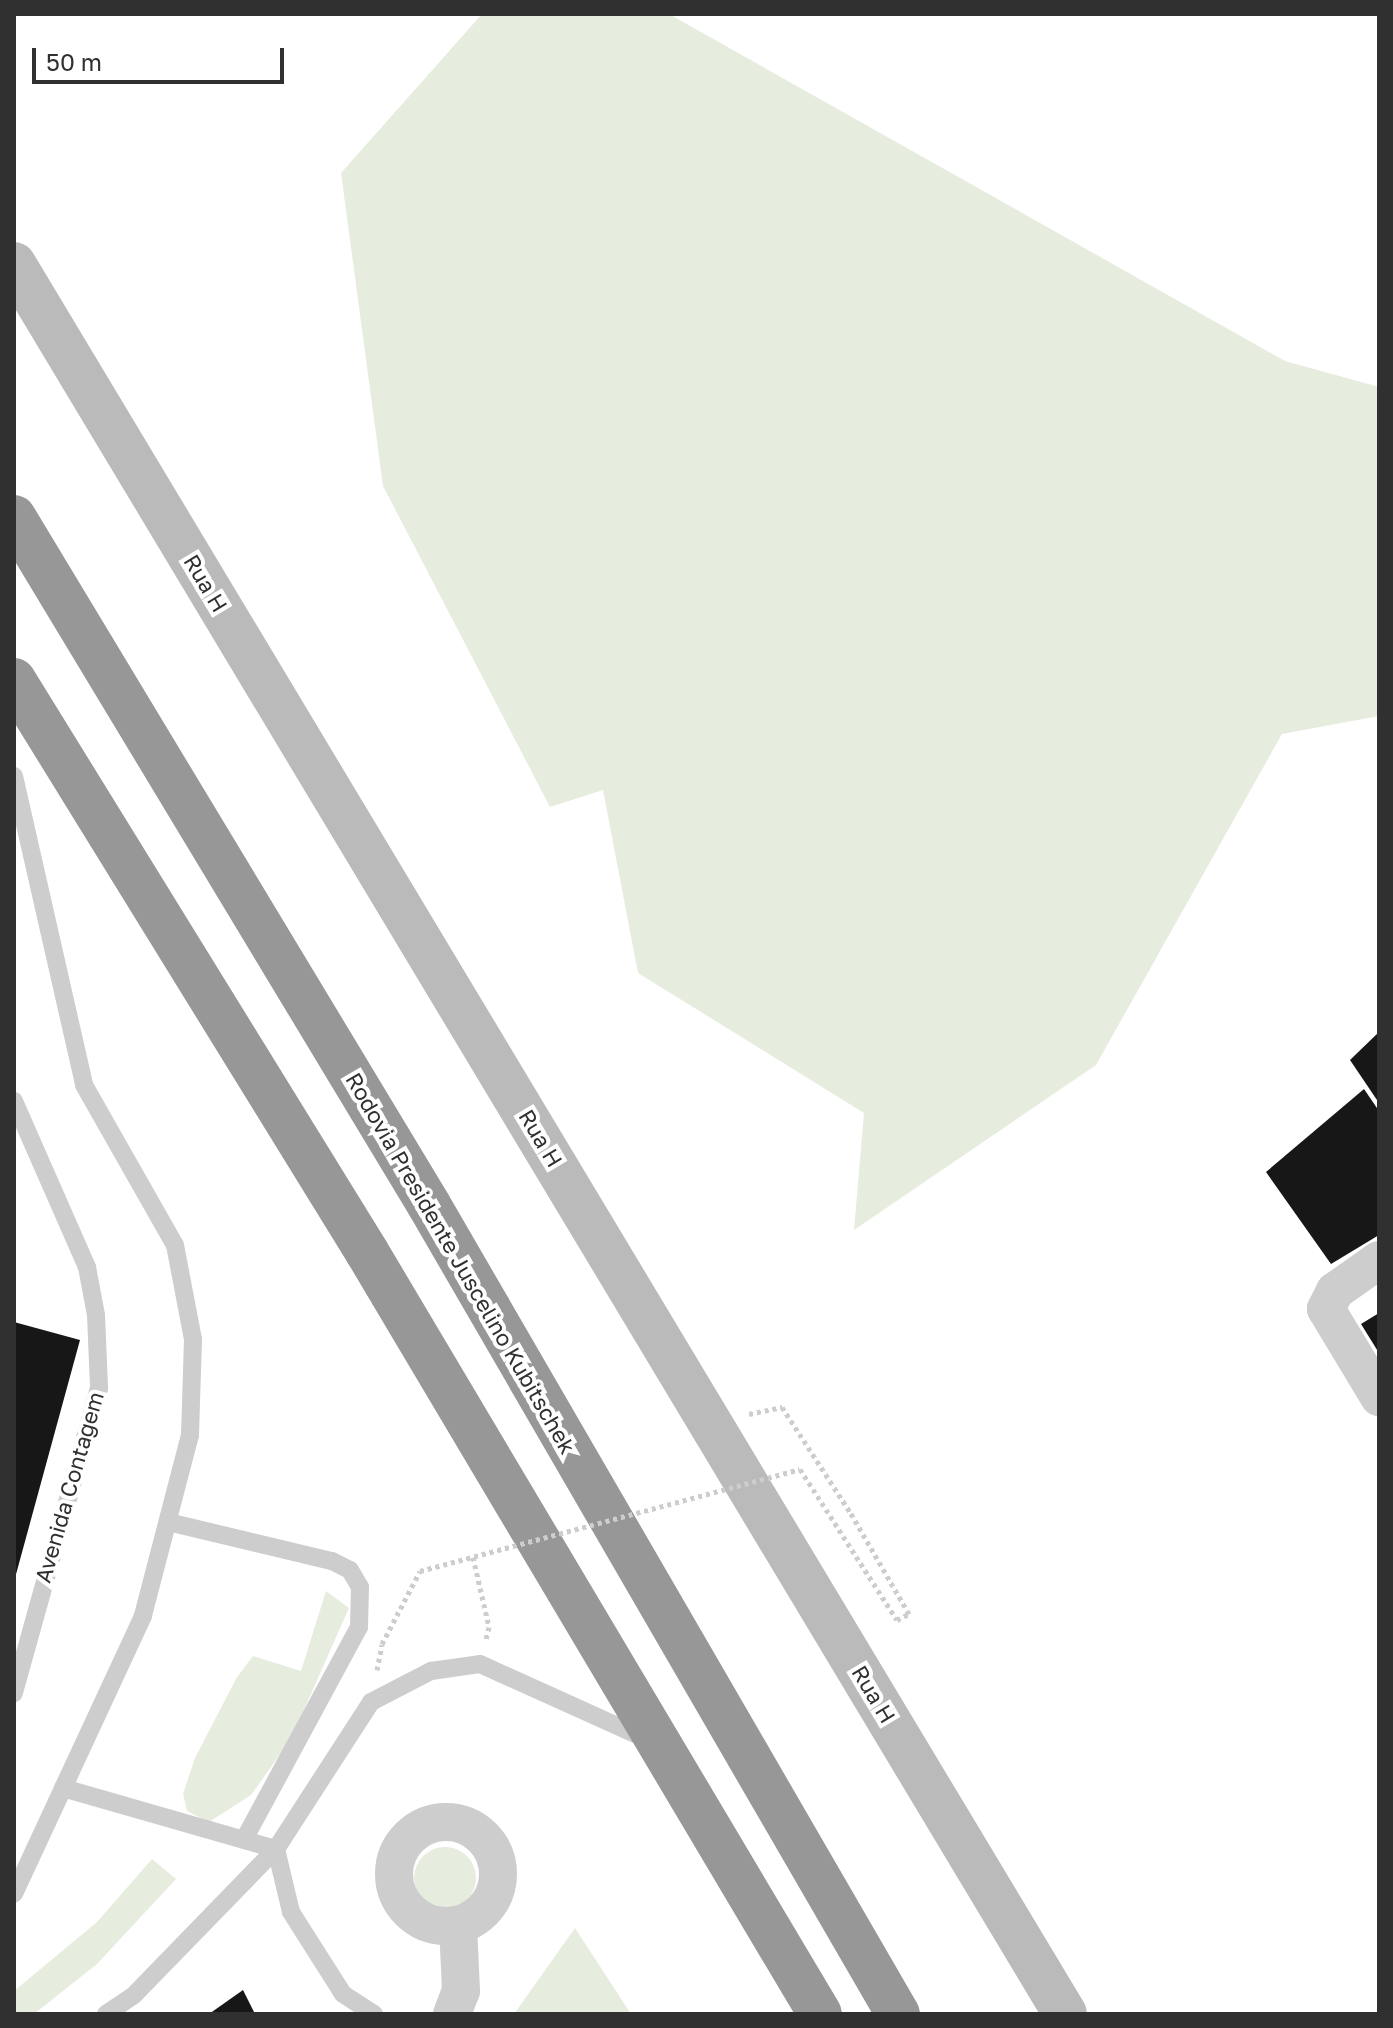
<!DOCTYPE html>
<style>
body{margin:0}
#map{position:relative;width:1393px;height:2028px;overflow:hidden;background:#fff;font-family:"Golos Text",sans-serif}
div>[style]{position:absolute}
.green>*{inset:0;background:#e6edde}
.round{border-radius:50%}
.building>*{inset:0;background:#171717}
.path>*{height:5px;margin-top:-2.5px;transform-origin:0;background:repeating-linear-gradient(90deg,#cdcdcd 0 4px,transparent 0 8px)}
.lane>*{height:18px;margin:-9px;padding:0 9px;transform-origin:9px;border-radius:9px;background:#cdcdcd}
.street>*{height:38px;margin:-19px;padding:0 19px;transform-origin:19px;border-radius:19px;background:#cdcdcd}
.street>.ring{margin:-19px;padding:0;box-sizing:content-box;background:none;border:38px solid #cdcdcd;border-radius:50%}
.secondary>*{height:44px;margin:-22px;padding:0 22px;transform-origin:22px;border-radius:22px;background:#bababa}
.highway>*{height:44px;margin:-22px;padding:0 22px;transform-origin:22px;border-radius:22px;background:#979797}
.path-bridge>*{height:5px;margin-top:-2.5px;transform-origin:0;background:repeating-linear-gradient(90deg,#cdcdcd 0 4px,transparent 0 8px)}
span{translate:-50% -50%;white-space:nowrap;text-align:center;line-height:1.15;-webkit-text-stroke:8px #fff;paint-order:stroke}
.street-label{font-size:22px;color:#303030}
.frame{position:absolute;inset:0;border:16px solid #303030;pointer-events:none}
.scale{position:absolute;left:32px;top:48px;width:252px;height:36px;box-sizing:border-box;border:4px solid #303030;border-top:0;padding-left:10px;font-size:24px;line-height:28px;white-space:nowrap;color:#303030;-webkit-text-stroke:6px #fff;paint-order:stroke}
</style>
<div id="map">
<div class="green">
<i style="clip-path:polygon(482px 14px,669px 14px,1285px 361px,1379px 387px,1379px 716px,1282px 734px,1096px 1065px,854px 1230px,864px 1113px,638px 973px,603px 790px,550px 807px,383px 486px,341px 173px)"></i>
<i style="clip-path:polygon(326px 1591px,349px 1608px,291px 1739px,251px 1795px,209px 1822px,187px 1811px,183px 1794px,195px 1758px,237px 1677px,253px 1656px,301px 1671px)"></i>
<i class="round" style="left:414px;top:1847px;width:62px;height:62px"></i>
<i style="clip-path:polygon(152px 1859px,176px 1879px,97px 1964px,34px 2014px,14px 2014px,14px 1991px,97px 1922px)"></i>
<i style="clip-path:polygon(575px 1928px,631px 2014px,514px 2014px)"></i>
</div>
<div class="building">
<i style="clip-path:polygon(1379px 1032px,1379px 1103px,1350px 1060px)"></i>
<i style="clip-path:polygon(1364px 1089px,1379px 1111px,1379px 1235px,1331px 1264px,1266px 1172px)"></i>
<i style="clip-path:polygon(1379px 1313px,1379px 1353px,1361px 1324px)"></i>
<i style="clip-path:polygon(14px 1322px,80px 1340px,15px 1578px,14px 1578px)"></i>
<i style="clip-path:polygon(243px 1990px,255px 2014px,209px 2014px)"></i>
</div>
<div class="path">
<i style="left:749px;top:1414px;width:34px;rotate:-12deg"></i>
<i style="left:782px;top:1407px;width:125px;rotate:57.1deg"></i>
<i style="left:473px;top:1557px;width:72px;rotate:77.1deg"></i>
<i style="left:489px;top:1627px;width:12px;rotate:104deg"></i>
<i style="left:377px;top:1670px;width:26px;rotate:-79deg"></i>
</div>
<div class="lane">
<i style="left:14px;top:776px;width:317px;rotate:77.2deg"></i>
<i style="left:84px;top:1085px;width:184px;rotate:60.4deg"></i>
<i style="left:175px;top:1245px;width:96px;rotate:79.2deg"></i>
<i style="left:193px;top:1339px;width:96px;rotate:91.8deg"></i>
<i style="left:190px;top:1435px;width:187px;rotate:104.6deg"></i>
<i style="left:143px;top:1616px;width:306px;rotate:114.9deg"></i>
<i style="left:14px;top:1101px;width:181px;rotate:66.3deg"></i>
<i style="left:87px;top:1267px;width:49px;rotate:79.4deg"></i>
<i style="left:96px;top:1315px;width:73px;rotate:87.6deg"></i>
<i style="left:99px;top:1388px;width:317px;rotate:105.6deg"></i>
<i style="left:168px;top:1522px;width:169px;rotate:13.4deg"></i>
<i style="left:332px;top:1561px;width:20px;rotate:27deg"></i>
<i style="left:350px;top:1570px;width:20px;rotate:60deg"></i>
<i style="left:360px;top:1587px;width:40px;rotate:91.4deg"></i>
<i style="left:359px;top:1627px;width:242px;rotate:118.4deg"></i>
<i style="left:63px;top:1788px;width:222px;rotate:16deg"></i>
<i style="left:276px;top:1849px;width:65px;rotate:76.6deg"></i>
<i style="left:291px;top:1912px;width:97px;rotate:57.6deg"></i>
<i style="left:343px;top:1994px;width:37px;rotate:33deg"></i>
<i style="left:106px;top:2014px;width:32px;rotate:-34deg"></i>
<i style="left:133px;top:1996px;width:205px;rotate:-45.8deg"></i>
<i style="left:276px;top:1849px;width:175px;rotate:-57.1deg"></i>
<i style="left:371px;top:1702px;width:68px;rotate:-27.3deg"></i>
<i style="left:431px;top:1671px;width:49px;rotate:-8.1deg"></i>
<i style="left:480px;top:1664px;width:182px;rotate:24.3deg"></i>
</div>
<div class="street">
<i style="left:1379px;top:1260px;width:54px;rotate:144.8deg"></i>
<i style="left:1335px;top:1291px;width:20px;rotate:117deg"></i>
<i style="left:1326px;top:1309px;width:103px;rotate:58.9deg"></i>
<i class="ring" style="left:394px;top:1822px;width:66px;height:66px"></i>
<i style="left:452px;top:2014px;width:25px;rotate:-69deg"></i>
<i style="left:461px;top:1991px;width:66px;rotate:-92.6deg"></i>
</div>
<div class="secondary">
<i style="left:14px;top:264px;width:2041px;rotate:59.01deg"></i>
</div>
<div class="highway">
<i style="left:14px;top:517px;width:803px;rotate:58.9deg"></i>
<i style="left:429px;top:1205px;width:935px;rotate:59.9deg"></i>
<i style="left:14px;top:680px;width:672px;rotate:58.32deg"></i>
<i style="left:367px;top:1252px;width:886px;rotate:59.27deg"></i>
</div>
<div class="path-bridge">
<i style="left:382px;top:1644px;width:82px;rotate:-62.5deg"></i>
<i style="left:420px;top:1571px;width:393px;rotate:-15deg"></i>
<i style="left:800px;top:1469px;width:179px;rotate:57.3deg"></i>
<i style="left:897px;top:1620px;width:13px;rotate:-27deg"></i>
<i style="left:909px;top:1614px;width:118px;rotate:-120deg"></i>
</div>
<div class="street-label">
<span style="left:206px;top:583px;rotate:59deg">Rua H</span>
<span style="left:541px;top:1138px;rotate:59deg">Rua H</span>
<span style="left:461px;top:1263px;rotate:60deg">Rodovia Presidente Juscelino Kubitschek</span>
<span style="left:69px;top:1487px;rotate:-74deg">Avenida Contagem</span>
<span style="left:874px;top:1694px;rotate:59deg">Rua H</span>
</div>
<div class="frame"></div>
<div class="scale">50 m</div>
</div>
